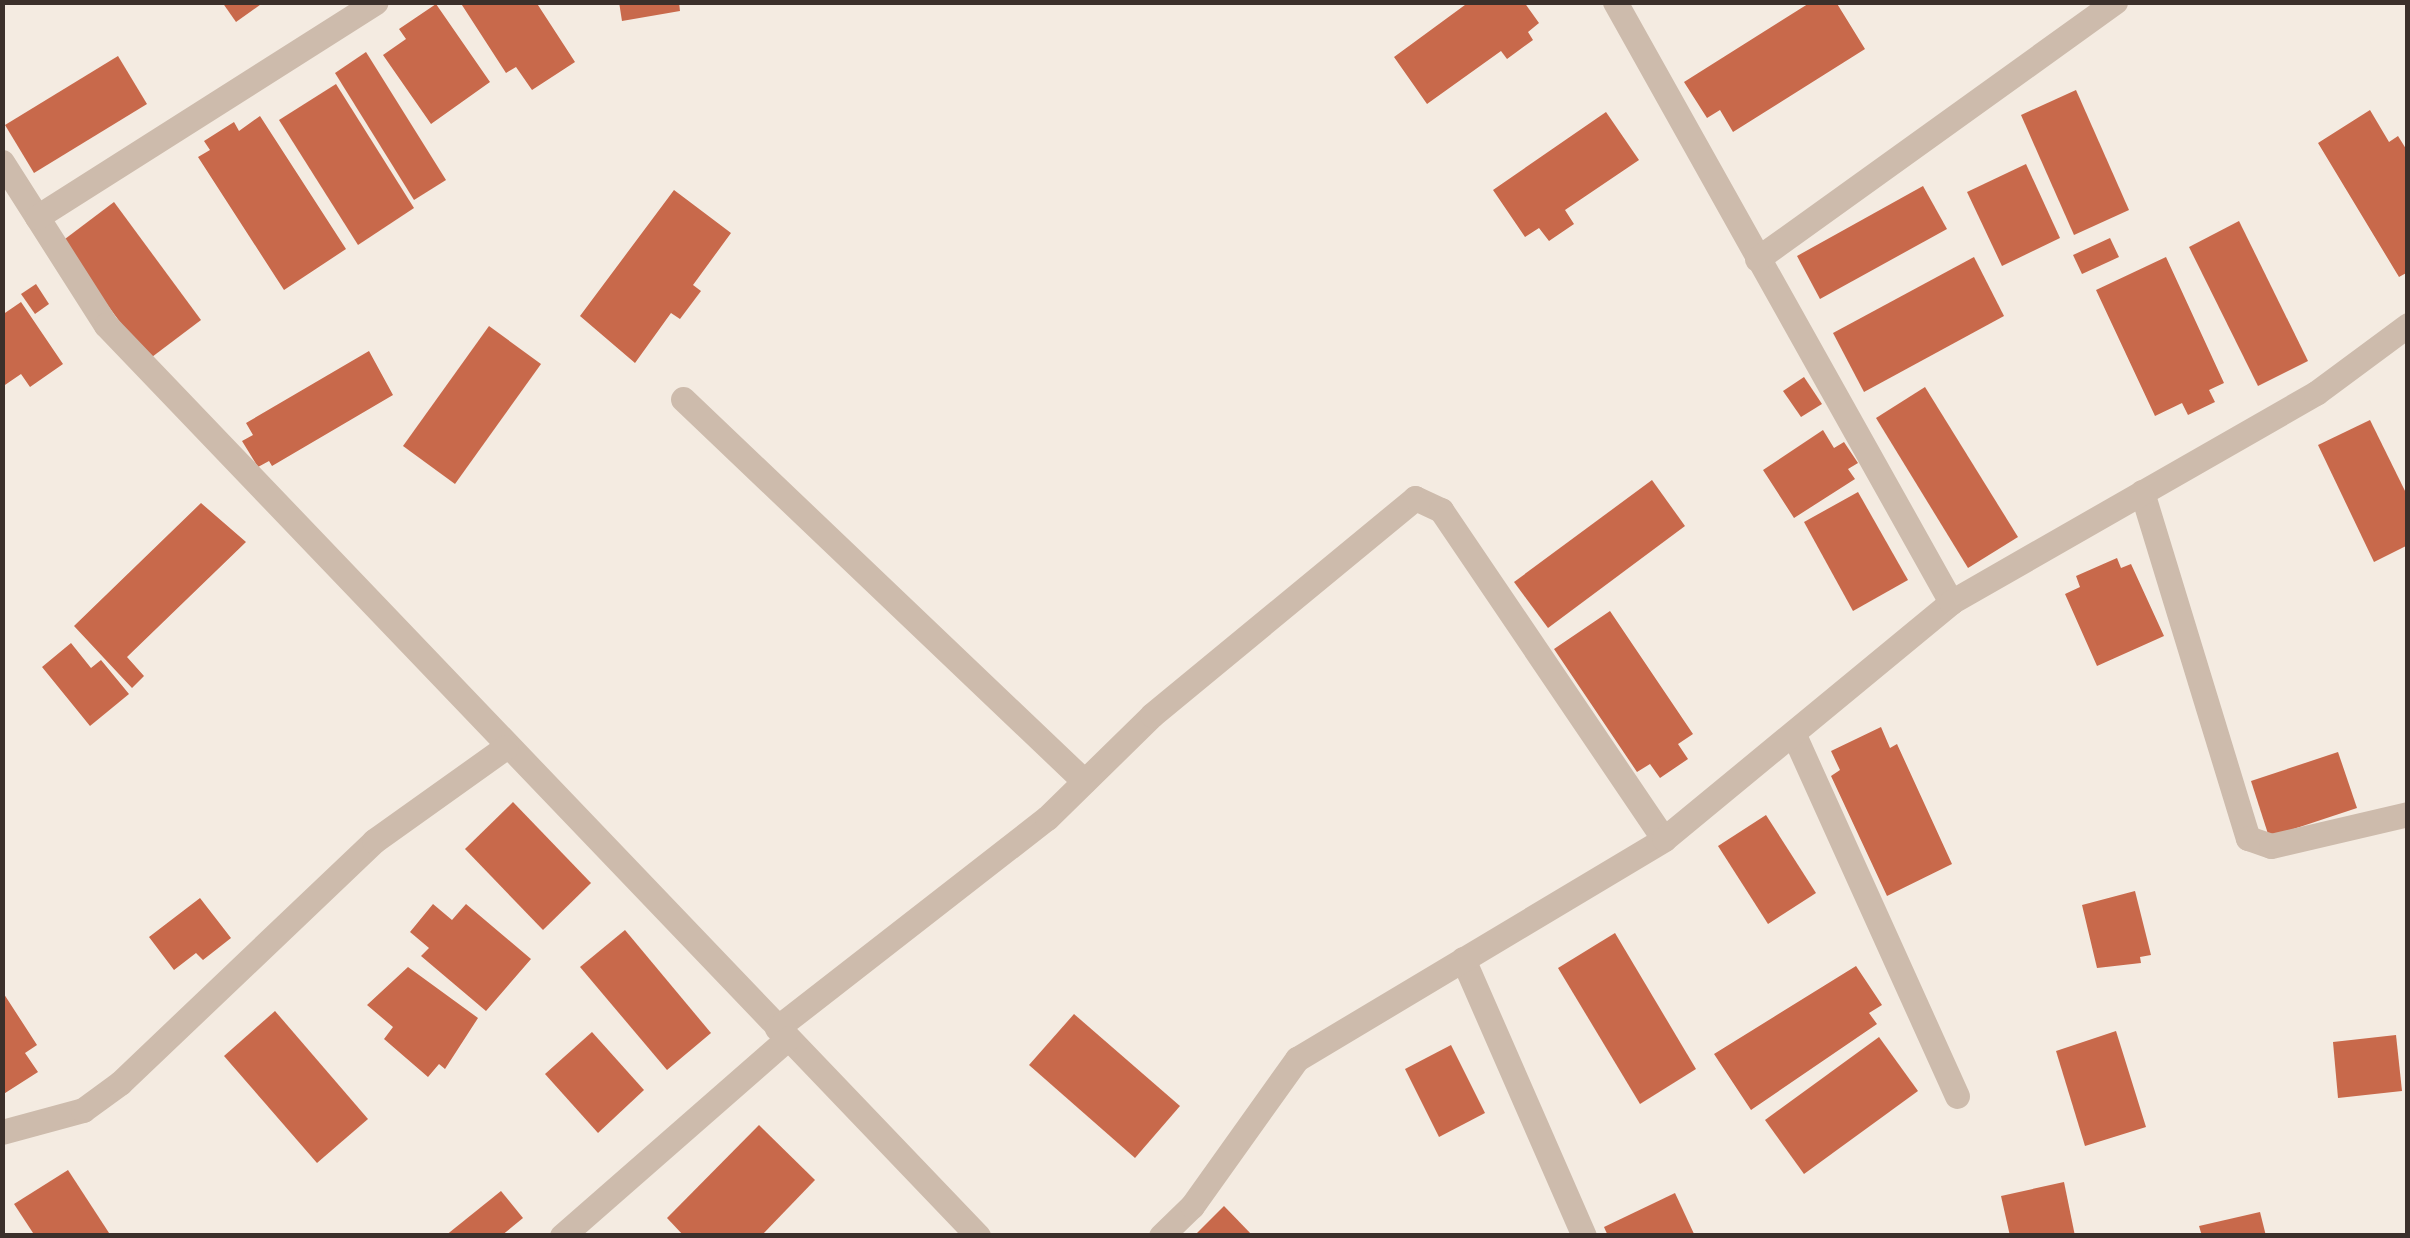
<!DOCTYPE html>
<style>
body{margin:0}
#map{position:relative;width:2410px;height:1238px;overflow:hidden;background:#f4ebe1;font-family:Ubuntu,sans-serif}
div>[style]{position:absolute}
.building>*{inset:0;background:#c8694b}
.minor>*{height:25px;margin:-12.5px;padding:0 12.5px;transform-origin:12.5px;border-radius:12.5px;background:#cdbbac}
span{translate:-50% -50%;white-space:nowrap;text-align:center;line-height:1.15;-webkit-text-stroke:9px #fbf5ee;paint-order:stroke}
.frame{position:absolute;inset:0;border:5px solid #3b302b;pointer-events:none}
</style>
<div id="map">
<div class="building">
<i style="clip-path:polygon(222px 2px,264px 2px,236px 22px)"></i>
<i style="clip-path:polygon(460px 2px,536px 2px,575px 62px,532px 90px,516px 67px,506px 73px)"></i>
<i style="clip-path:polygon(619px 2px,679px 2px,680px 11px,622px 21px)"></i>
<i style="clip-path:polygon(1469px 2px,1524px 2px,1539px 23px,1528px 32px,1533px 40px,1507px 59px,1501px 51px,1427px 104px,1394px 57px)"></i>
<i style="clip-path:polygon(1811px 2px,1836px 2px,1865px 49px,1733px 132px,1720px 110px,1707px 118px,1684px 82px)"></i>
<i style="clip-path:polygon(436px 4px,490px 82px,431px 124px,383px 55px,406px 39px,399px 29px)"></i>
<i style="clip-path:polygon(366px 52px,446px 180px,414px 200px,335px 73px)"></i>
<i style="clip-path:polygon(118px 56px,147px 104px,34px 173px,5px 125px)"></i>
<i style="clip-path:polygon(336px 84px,414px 208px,358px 245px,279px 120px)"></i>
<i style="clip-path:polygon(2076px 90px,2129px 210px,2074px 235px,2021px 115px)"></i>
<i style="clip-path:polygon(2370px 110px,2389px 142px,2398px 136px,2408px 152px,2408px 272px,2399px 277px,2318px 143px)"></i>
<i style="clip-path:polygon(1606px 112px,1639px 160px,1565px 210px,1574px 224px,1549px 241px,1539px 228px,1525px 237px,1493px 190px)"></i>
<i style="clip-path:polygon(260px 116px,346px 249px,284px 290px,198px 157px,210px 150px,204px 141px,234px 122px,239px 131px)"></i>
<i style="clip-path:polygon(2026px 164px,2060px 238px,2002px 266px,1967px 192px)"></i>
<i style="clip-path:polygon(1923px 186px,1947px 229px,1820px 299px,1797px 256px)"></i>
<i style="clip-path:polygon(674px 190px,731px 233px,693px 285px,701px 291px,680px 319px,671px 313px,635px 363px,580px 316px)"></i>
<i style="clip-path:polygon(114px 202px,201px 320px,148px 360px,61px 242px)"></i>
<i style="clip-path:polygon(2239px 221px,2308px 361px,2258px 386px,2189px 247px)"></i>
<i style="clip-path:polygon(2110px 238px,2119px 257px,2082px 274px,2073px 255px)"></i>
<i style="clip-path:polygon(1974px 257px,2004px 316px,1864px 392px,1833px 333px)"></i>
<i style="clip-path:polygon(2166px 257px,2224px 383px,2209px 390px,2215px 402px,2188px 415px,2182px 403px,2155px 416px,2096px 290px)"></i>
<i style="clip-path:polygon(36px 284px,49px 304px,35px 314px,21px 294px)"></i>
<i style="clip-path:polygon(21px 302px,63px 364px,30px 387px,21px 374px,2px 387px,2px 315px)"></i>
<i style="clip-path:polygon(489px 326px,541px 364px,455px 484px,403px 446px)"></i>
<i style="clip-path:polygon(369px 351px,393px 395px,272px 466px,269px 461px,258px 467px,242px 441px,253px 435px,246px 423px)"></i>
<i style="clip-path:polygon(1804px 377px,1822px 404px,1801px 417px,1783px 391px)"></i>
<i style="clip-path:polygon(1925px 387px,2018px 537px,1968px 568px,1876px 418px)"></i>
<i style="clip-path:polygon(2370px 420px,2408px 497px,2408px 545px,2374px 562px,2318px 445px)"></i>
<i style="clip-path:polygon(1823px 430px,1834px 448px,1844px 442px,1858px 463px,1848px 469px,1855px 479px,1794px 518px,1763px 470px)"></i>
<i style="clip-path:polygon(1652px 480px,1685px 526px,1548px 628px,1514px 582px)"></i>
<i style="clip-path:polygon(1858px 492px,1908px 580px,1853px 611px,1804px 522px)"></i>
<i style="clip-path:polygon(201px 503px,246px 542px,127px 657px,144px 676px,132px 688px,74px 626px)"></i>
<i style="clip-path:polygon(2117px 558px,2121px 568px,2131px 564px,2164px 636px,2097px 666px,2065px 594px,2080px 587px,2076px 576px)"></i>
<i style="clip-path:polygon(1610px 611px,1693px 734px,1678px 744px,1688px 759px,1660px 778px,1650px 764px,1637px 772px,1554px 649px)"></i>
<i style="clip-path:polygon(71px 643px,91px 668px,101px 660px,129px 694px,90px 726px,42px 667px)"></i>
<i style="clip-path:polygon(1881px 727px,1890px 748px,1897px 744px,1952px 864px,1887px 896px,1831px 776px,1840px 770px,1831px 751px)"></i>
<i style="clip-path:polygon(2338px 752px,2357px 808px,2269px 837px,2251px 781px)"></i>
<i style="clip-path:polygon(513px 802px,591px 883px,543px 930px,465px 849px)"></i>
<i style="clip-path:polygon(1766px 815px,1816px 893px,1768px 924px,1718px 846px)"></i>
<i style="clip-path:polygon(2135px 891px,2151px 955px,2140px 957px,2141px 963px,2097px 968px,2082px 905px)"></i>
<i style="clip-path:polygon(200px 898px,231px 938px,203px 960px,196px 953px,174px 970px,149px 937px)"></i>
<i style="clip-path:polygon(433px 904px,452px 920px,466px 904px,531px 959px,486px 1011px,421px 956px,429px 948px,410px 932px)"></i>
<i style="clip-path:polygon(625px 930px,711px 1033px,667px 1070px,580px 967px)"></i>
<i style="clip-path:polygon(1615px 933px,1696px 1069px,1640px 1104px,1558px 968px)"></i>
<i style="clip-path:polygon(1856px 966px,1882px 1005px,1869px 1013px,1877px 1024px,1751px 1110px,1714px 1054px)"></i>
<i style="clip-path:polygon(408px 967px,478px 1018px,445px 1069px,439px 1064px,428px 1077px,384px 1039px,393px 1027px,367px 1005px)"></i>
<i style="clip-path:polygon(2px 991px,37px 1045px,25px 1053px,38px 1072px,2px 1095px)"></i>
<i style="clip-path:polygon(275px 1011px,368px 1119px,317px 1163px,224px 1056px)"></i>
<i style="clip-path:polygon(1074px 1014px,1180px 1106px,1135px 1158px,1029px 1065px)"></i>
<i style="clip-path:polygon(2116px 1031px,2146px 1127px,2085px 1146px,2056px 1051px)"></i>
<i style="clip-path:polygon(592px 1032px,644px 1090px,598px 1133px,545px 1074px)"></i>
<i style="clip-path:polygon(2396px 1035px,2402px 1091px,2338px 1098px,2333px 1042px)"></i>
<i style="clip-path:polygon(1879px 1037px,1918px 1091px,1804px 1174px,1765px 1120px)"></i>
<i style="clip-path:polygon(1451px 1045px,1485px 1113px,1439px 1137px,1405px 1069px)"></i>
<i style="clip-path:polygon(759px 1125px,815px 1180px,761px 1236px,684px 1236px,667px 1218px)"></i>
<i style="clip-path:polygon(68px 1170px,111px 1236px,35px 1236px,14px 1204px)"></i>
<i style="clip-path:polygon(2064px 1182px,2075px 1236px,2010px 1236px,2001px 1196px)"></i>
<i style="clip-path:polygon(501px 1191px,523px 1218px,501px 1236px,445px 1236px)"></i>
<i style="clip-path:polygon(1675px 1193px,1695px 1236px,1608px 1236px,1604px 1227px)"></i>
<i style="clip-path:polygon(1224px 1206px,1253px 1236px,1194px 1236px)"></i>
<i style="clip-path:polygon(2260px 1212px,2266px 1236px,2202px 1236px,2199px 1226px)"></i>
</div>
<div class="minor">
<i style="left:1615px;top:2px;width:688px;rotate:60.75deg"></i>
<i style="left:2px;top:162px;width:193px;rotate:57.5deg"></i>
<i style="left:106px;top:325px;width:1261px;rotate:46.25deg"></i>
<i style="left:37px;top:217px;width:401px;rotate:-32.4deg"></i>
<i style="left:1757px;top:259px;width:441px;rotate:-35.7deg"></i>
<i style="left:683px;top:399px;width:554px;rotate:43.61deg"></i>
<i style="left:2142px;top:492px;width:362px;rotate:73deg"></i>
<i style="left:2248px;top:838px;width:24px;rotate:19deg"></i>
<i style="left:2271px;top:846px;width:141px;rotate:-13.1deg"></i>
<i style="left:1794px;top:735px;width:396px;rotate:65.7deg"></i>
<i style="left:1463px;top:959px;width:302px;rotate:66.4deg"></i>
<i style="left:777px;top:1028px;width:342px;rotate:-37.9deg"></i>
<i style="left:1047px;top:818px;width:147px;rotate:-44.4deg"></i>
<i style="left:1152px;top:715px;width:341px;rotate:-39.5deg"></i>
<i style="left:1415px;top:498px;width:29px;rotate:25deg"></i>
<i style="left:1441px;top:510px;width:397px;rotate:55.9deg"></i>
<i style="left:2px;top:1132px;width:84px;rotate:-15.2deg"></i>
<i style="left:83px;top:1110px;width:46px;rotate:-36.1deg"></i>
<i style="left:120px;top:1083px;width:351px;rotate:-43.6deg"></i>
<i style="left:374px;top:841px;width:162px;rotate:-35.5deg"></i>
<i style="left:562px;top:1236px;width:300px;rotate:-41.2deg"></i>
<i style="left:1161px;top:1236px;width:43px;rotate:-44.1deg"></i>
<i style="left:1192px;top:1206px;width:181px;rotate:-54.5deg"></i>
<i style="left:1297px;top:1059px;width:428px;rotate:-30.9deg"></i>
<i style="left:1664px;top:839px;width:372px;rotate:-39.5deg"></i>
<i style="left:1951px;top:602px;width:421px;rotate:-29.8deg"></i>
<i style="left:2316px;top:393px;width:114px;rotate:-36.5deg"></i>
</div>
<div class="frame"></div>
</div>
